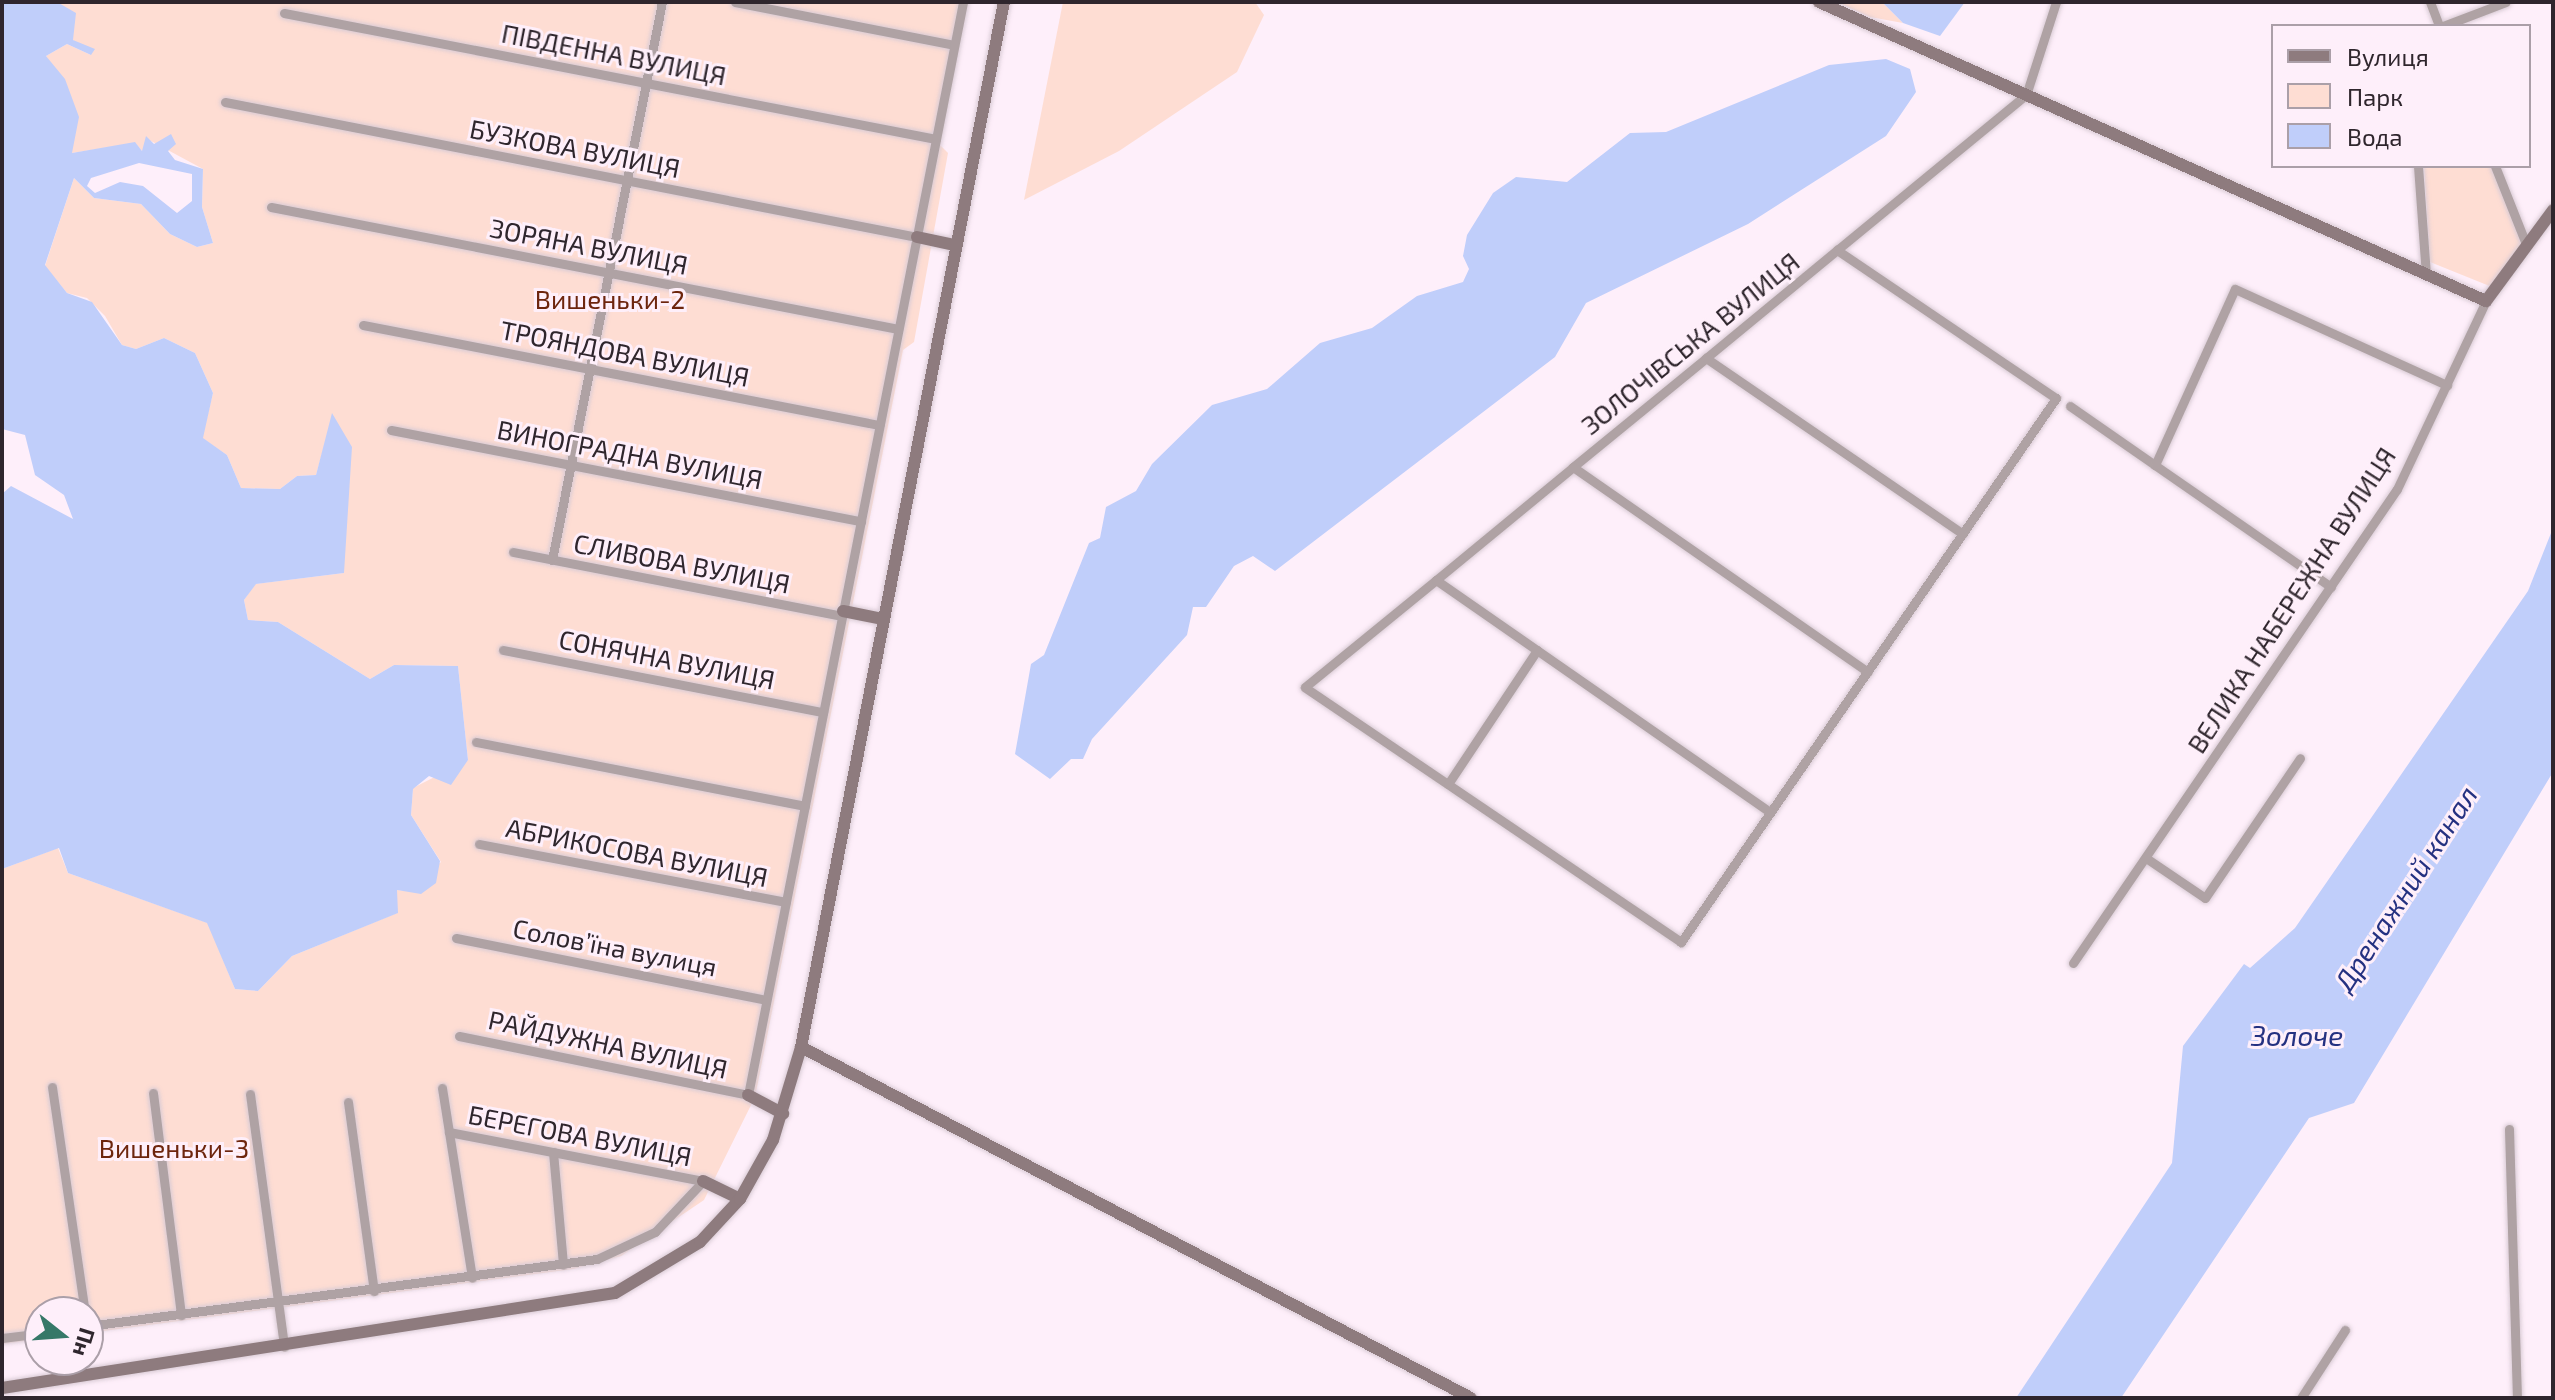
<!DOCTYPE html>
<meta charset="utf-8">
<style>
body{margin:0}
#map{position:relative;width:2555px;height:1400px;overflow:hidden;background:#feeffa;font-family:"Exo 2",sans-serif}
div>[style]{position:absolute}
.green>*{inset:0;background:#feddd3}
.water>*{inset:0;background:#c0cefa}
.roads{filter:drop-shadow(0 0 2px #d9cbd5) drop-shadow(0 0 2px #d9cbd5)}
.street>*{height:9px;margin:-4.5px;padding:0 4.5px;transform-origin:4.5px;border-radius:4.5px;background:#afa2a4}
.secondary>*{height:12px;margin:-6px;padding:0 6px;transform-origin:6px;border-radius:6px;background:#8e7b7e}
span{translate:-50% -50%;white-space:nowrap;text-align:center;line-height:1.15;-webkit-text-stroke:6px #feeffa;paint-order:stroke}
.street-label{font-size:26px;color:#2f262d}
.park-label{font-size:26px;color:#6d250d}
.water-label{font-size:28px;color:#243181;font-style:italic}
.frame{position:absolute;inset:0;border:4px solid #2f262d;pointer-events:none}
.legend{position:absolute;left:2271px;top:24px;width:260px;height:144px;box-sizing:border-box;background:#feeffa;border:2px solid #ab9fa8;margin:0;padding:10px 14px;list-style:none;font-size:24px;color:#2f262d}
.legend li{display:flex;align-items:center;gap:16px;height:40px}
.legend b{width:40px;border:2px solid #ab9fa8}
.north{position:absolute;left:24px;top:1296px;width:80px;height:80px;box-sizing:border-box;background:#feeffa;border:2px solid #ab9fa8;border-radius:50%;rotate:107deg;font-size:22px;font-weight:700;line-height:32px;text-align:center;color:#2f262d}
.north::after{content:'';display:block;margin:auto;width:28px;height:36px;background:#367868;clip-path:polygon(50% 0,100% 100%,50% 72%,0 100%)}
</style>
<div id="map">
<div class="green">
<i style="clip-path:polygon(57px 2px,968px 2px,940px 145px,948px 153px,914px 342px,903px 350px,755px 1097px,704px 1200px,621px 1256px,573px 1269px,88px 1333px,88px 1312px,40px 1312px,40px 1339px,2px 1344px,2px 869px,58px 848px,68px 873px,208px 923px,235px 989px,258px 991px,292px 956px,397px 913px,397px 890px,406px 891px,441px 862px,411px 815px,413px 788px,468px 760px,458px 666px,394px 665px,370px 679px,278px 622px,248px 620px,244px 600px,255px 584px,344px 573px,333px 414px,316px 475px,297px 476px,280px 489px,241px 488px,227px 455px,202px 438px,213px 393px,195px 353px,164px 338px,136px 349px,122px 345px,105px 316px,87px 298px,67px 293px,45px 266px,74px 178px,94px 198px,141px 204px,170px 234px,197px 247px,213px 243px,202px 207px,203px 169px,151px 141px,142px 151px,135px 143px,72px 153px,73px 102px,46px 56px,67px 44px,91px 55px,73px 40px)"></i>
<i style="clip-path:polygon(1063px 2px,1255px 2px,1264px 15px,1237px 72px,1119px 151px,1024px 200px)"></i>
<i style="clip-path:polygon(1837px 2px,1882px 2px,1903px 23px,1870px 17px)"></i>
<i style="clip-path:polygon(2424px 166px,2492px 166px,2522px 244px,2492px 287px,2430px 262px)"></i>
</div>
<div class="water">
<i style="clip-path:polygon(evenodd,2px 2px,57px 2px,76px 13px,73px 40px,95px 49px,91px 55px,67px 44px,46px 56px,65px 79px,79px 117px,72px 153px,135px 142px,142px 151px,146px 136px,154px 144px,171px 134px,176px 144px,168px 151px,175px 160px,203px 169px,202px 207px,213px 243px,197px 247px,170px 234px,141px 204px,94px 198px,74px 178px,45px 265px,67px 293px,92px 302px,122px 345px,136px 349px,164px 338px,195px 353px,213px 393px,203px 438px,227px 455px,241px 488px,280px 489px,297px 476px,316px 475px,332px 413px,352px 447px,344px 573px,256px 584px,244px 600px,248px 620px,278px 622px,370px 679px,394px 665px,458px 666px,468px 760px,451px 785px,429px 776px,413px 789px,411px 815px,440px 861px,436px 883px,421px 894px,397px 890px,398px 913px,292px 956px,258px 991px,235px 989px,207px 923px,68px 873px,59px 848px,2px 869px,2px 494px,11px 486px,73px 519px,64px 495px,35px 475px,25px 435px,2px 429px,2px 2px,139px 163px,192px 174px,192px 201px,177px 213px,143px 186px,120px 182px,95px 193px,87px 186px,91px 178px,139px 163px)"></i>
<i style="clip-path:polygon(1882px 2px,1965px 2px,1940px 36px,1903px 23px)"></i>
<i style="clip-path:polygon(1886px 59px,1910px 69px,1916px 92px,1886px 136px,1748px 224px,1586px 303px,1555px 357px,1275px 571px,1253px 556px,1234px 566px,1206px 607px,1193px 607px,1187px 635px,1092px 739px,1083px 759px,1071px 759px,1050px 779px,1015px 754px,1031px 664px,1044px 655px,1089px 543px,1100px 538px,1106px 507px,1136px 491px,1152px 464px,1212px 405px,1267px 389px,1320px 343px,1372px 328px,1417px 296px,1463px 282px,1469px 269px,1463px 256px,1467px 235px,1493px 193px,1516px 177px,1567px 182px,1630px 133px,1666px 132px,1829px 65px)"></i>
<i style="clip-path:polygon(2553px 528px,2553px 772px,2354px 1103px,2309px 1118px,2121px 1398px,2016px 1398px,2172px 1163px,2183px 1046px,2244px 964px,2250px 968px,2295px 928px,2528px 591px)"></i>
</div>
<div class="roads">
<div class="street">
<i style="left:735px;top:2px;width:223px;rotate:11.1deg"></i>
<i style="left:2430px;top:2px;width:26px;rotate:69deg"></i>
<i style="left:284px;top:13px;width:664px;rotate:10.94deg"></i>
<i style="left:2443px;top:26px;width:67px;rotate:-20.9deg"></i>
<i style="left:225px;top:102px;width:705px;rotate:11.04deg"></i>
<i style="left:2418px;top:166px;width:109px;rotate:85.8deg"></i>
<i style="left:2495px;top:166px;width:84px;rotate:68.3deg"></i>
<i style="left:271px;top:207px;width:639px;rotate:11.01deg"></i>
<i style="left:1837px;top:250px;width:264px;rotate:34.1deg"></i>
<i style="left:2056px;top:398px;width:661px;rotate:124.58deg"></i>
<i style="left:1681px;top:942px;width:454px;rotate:-145.9deg"></i>
<i style="left:1305px;top:687px;width:169px;rotate:-39.2deg"></i>
<i style="left:1436px;top:580px;width:178px;rotate:-39.5deg"></i>
<i style="left:1573px;top:467px;width:172px;rotate:-39.3deg"></i>
<i style="left:1706px;top:358px;width:170px;rotate:-39.5deg"></i>
<i style="left:1837px;top:250px;width:244px;rotate:-39.4deg"></i>
<i style="left:2026px;top:95px;width:98px;rotate:-72.1deg"></i>
<i style="left:363px;top:325px;width:526px;rotate:10.97deg"></i>
<i style="left:1706px;top:358px;width:311px;rotate:34.4deg"></i>
<i style="left:2070px;top:406px;width:103px;rotate:34.8deg"></i>
<i style="left:391px;top:430px;width:479px;rotate:11deg"></i>
<i style="left:1573px;top:467px;width:359px;rotate:34.8deg"></i>
<i style="left:513px;top:552px;width:335px;rotate:11deg"></i>
<i style="left:552px;top:560px;width:569px;rotate:-78.85deg"></i>
<i style="left:1436px;top:580px;width:407px;rotate:34.8deg"></i>
<i style="left:2331px;top:587px;width:214px;rotate:-145.3deg"></i>
<i style="left:2155px;top:465px;width:193px;rotate:-65.6deg"></i>
<i style="left:2235px;top:289px;width:233px;rotate:24.4deg"></i>
<i style="left:503px;top:650px;width:326px;rotate:11deg"></i>
<i style="left:476px;top:742px;width:335px;rotate:11deg"></i>
<i style="left:1448px;top:784px;width:161px;rotate:-56.4deg"></i>
<i style="left:479px;top:844px;width:312px;rotate:10.7deg"></i>
<i style="left:2146px;top:858px;width:71px;rotate:34.1deg"></i>
<i style="left:2205px;top:898px;width:169px;rotate:-55.8deg"></i>
<i style="left:456px;top:938px;width:316px;rotate:11.3deg"></i>
<i style="left:2073px;top:963px;width:574px;rotate:-55.65deg"></i>
<i style="left:2397px;top:489px;width:208px;rotate:-64.7deg"></i>
<i style="left:459px;top:1036px;width:295px;rotate:11.5deg"></i>
<i style="left:748px;top:1095px;width:1114px;rotate:-78.87deg"></i>
<i style="left:52px;top:1087px;width:227px;rotate:81.7deg"></i>
<i style="left:442px;top:1088px;width:192px;rotate:81deg"></i>
<i style="left:153px;top:1093px;width:224px;rotate:82.8deg"></i>
<i style="left:250px;top:1094px;width:255px;rotate:82.3deg"></i>
<i style="left:348px;top:1102px;width:191px;rotate:82.2deg"></i>
<i style="left:2509px;top:1129px;width:269px;rotate:88.3deg"></i>
<i style="left:553px;top:1152px;width:113px;rotate:84.9deg"></i>
<i style="left:88px;top:1326px;width:513px;rotate:-7.5deg"></i>
<i style="left:597px;top:1259px;width:64px;rotate:-25deg"></i>
<i style="left:655px;top:1232px;width:70px;rotate:-46.7deg"></i>
<i style="left:703px;top:1181px;width:259px;rotate:-169.1deg"></i>
<i style="left:2px;top:1338px;width:38px;rotate:-7deg"></i>
<i style="left:2301px;top:1398px;width:81px;rotate:-57.1deg"></i>
</div>
<div class="secondary">
<i style="left:1819px;top:2px;width:731px;rotate:24.15deg"></i>
<i style="left:2486px;top:301px;width:113px;rotate:-53.6deg"></i>
<i style="left:917px;top:237px;width:40px;rotate:12deg"></i>
<i style="left:843px;top:611px;width:41px;rotate:11.3deg"></i>
<i style="left:801px;top:1047px;width:756px;rotate:27.65deg"></i>
<i style="left:748px;top:1095px;width:40px;rotate:28deg"></i>
<i style="left:703px;top:1181px;width:41px;rotate:25.9deg"></i>
<i style="left:2px;top:1388px;width:620px;rotate:-8.81deg"></i>
<i style="left:615px;top:1293px;width:99px;rotate:-31deg"></i>
<i style="left:700px;top:1242px;width:59px;rotate:-47.1deg"></i>
<i style="left:740px;top:1199px;width:68px;rotate:-60.8deg"></i>
<i style="left:773px;top:1140px;width:97px;rotate:-73.2deg"></i>
<i style="left:801px;top:1047px;width:1065px;rotate:-79.01deg"></i>
</div>
</div>
<div class="street-label">
<span style="left:614px;top:54px;rotate:11deg">ПІВДЕННА ВУЛИЦЯ</span>
<span style="left:575px;top:148px;rotate:11deg">БУЗКОВА ВУЛИЦЯ</span>
<span style="left:589px;top:246px;rotate:11deg">ЗОРЯНА ВУЛИЦЯ</span>
<span style="left:1690px;top:343px;rotate:-39deg">ЗОЛОЧІВСЬКА ВУЛИЦЯ</span>
<span style="left:625px;top:353px;rotate:11deg">ТРОЯНДОВА ВУЛИЦЯ</span>
<span style="left:630px;top:454px;rotate:11deg">ВИНОГРАДНА ВУЛИЦЯ</span>
<span style="left:682px;top:563px;rotate:11deg">СЛИВОВА ВУЛИЦЯ</span>
<span style="left:2291px;top:600px;rotate:-57deg">ВЕЛИКА НАБЕРЕЖНА ВУЛИЦЯ</span>
<span style="left:667px;top:659px;rotate:11deg">СОНЯЧНА ВУЛИЦЯ</span>
<span style="left:637px;top:852px;rotate:11deg">АБРИКОСОВА ВУЛИЦЯ</span>
<span style="left:615px;top:947px;rotate:11deg">Соловʼїна вулиця</span>
<span style="left:608px;top:1044px;rotate:12deg">РАЙДУЖНА ВУЛИЦЯ</span>
<span style="left:580px;top:1135px;rotate:11deg">БЕРЕГОВА ВУЛИЦЯ</span>
</div>
<div class="park-label">
<span style="left:610px;top:299px">Вишеньки-2</span>
<span style="left:174px;top:1148px">Вишеньки-3</span>
</div>
<div class="water-label">
<span style="left:2405px;top:888px;rotate:-57deg">Дренажний канал</span>
<span style="left:2297px;top:1035px">Золоче</span>
</div>
<div class="frame"></div>
<ul class="legend">
<li><b style="height:10px;background:#8e7b7e"></b>Вулиця</li>
<li><b style="height:22px;background:#feddd3"></b>Парк</li>
<li><b style="height:22px;background:#c0cefa"></b>Вода</li>
</ul>
<div class="north">Пн</div>
</div>
